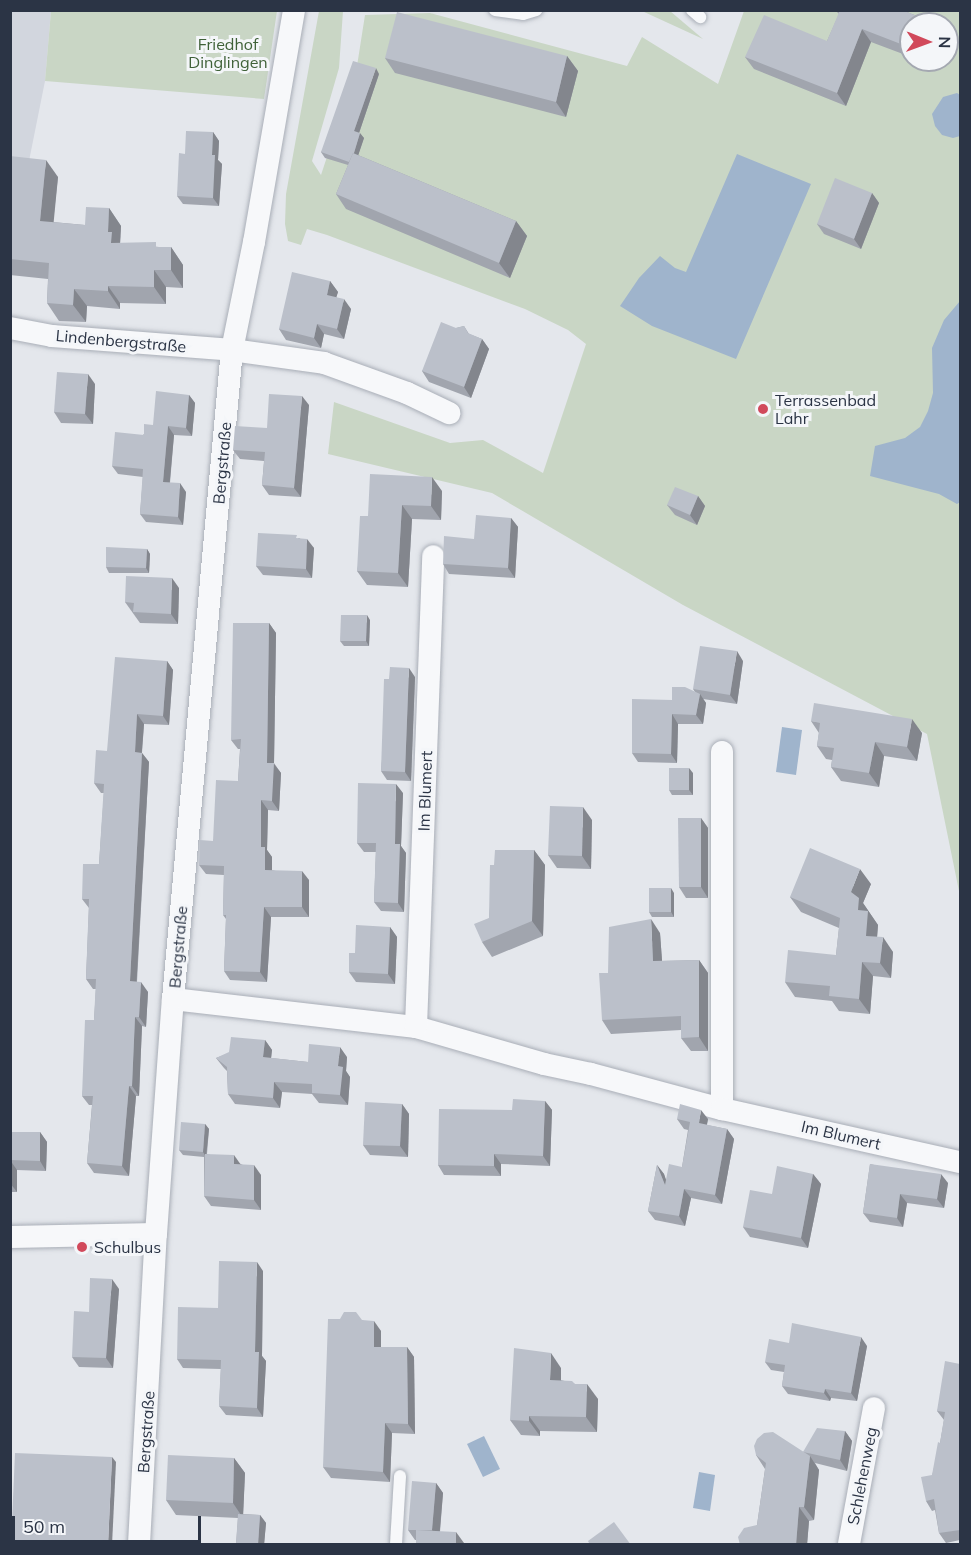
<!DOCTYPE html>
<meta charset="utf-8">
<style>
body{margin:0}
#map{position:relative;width:971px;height:1555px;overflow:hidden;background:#e4e7ec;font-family:Mulish,sans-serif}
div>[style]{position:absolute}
.built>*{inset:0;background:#d2d6de}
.green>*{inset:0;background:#c9d6c5}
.water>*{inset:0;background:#9fb4cc}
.roads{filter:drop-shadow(0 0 2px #a9aeb7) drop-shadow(0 0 2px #a9aeb7)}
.lane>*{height:12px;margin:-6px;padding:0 6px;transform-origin:6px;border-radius:6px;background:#f7f8fa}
.street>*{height:22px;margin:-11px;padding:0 11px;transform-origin:11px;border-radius:11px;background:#f7f8fa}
.wall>*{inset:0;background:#a1a5ae}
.shaded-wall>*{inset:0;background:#83868d}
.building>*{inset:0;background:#bbc0ca}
.dots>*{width:16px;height:16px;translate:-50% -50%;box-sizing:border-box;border:3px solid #f4f6f9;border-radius:50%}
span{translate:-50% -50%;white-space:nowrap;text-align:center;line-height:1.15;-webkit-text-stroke:6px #f4f6f9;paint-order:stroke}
.park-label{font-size:16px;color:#3f6138}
.street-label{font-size:16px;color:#2b3445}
.poi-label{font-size:16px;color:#2b3445}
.left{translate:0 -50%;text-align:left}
.frame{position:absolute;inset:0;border:12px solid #2b3445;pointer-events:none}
.north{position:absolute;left:899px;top:12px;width:60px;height:60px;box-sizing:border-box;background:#f4f6f9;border:2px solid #a4a8b1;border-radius:50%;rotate:91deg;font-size:16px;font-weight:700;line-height:24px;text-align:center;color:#2b3445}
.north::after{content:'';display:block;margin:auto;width:21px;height:27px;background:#d1495b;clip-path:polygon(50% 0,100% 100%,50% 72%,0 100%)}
.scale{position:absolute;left:12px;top:1516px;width:189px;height:27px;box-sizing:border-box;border:3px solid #2b3445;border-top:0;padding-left:8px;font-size:18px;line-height:21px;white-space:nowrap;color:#2b3445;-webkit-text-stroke:4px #f4f6f9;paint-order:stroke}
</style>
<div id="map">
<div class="built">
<i style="clip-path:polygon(10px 11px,51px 11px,45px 81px,29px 161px,11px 157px)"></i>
</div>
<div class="green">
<i style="clip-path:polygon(51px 11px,277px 11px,264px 99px,45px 81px)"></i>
<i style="clip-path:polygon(evenodd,319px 11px,343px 11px,339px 68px,312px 161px,321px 175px,357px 66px,365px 15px,430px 13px,627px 66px,642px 37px,718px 84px,744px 11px,960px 11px,960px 896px,927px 734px,683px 605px,492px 493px,328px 454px,334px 402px,450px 443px,483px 440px,543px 473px,586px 344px,568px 330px,525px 309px,327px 235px,307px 229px,301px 245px,288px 241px,285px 224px,286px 194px,319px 11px,911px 24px,947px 24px,947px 60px,911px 60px,911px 24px)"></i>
<i style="clip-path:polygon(642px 11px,670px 11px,703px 39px)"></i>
</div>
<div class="water">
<i style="clip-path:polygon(957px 93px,960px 95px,960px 136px,953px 138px,942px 135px,935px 126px,932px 114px,943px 97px)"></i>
<i style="clip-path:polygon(737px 154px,811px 184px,736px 359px,652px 326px,620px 306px,639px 278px,660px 256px,675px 268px,686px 272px)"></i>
<i style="clip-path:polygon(960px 301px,960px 502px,957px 504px,939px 494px,870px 476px,875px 446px,905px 438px,920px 427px,928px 411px,933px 393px,932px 348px,944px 320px)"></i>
<i style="clip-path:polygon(782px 727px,802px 730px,796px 775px,776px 772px)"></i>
<i style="clip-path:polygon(484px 1436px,500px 1469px,483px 1477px,467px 1444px)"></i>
<i style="clip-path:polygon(699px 1472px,715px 1475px,710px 1511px,693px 1508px)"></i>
</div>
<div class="roads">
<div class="lane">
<i style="left:495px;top:10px;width:28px;rotate:8deg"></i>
<i style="left:523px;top:14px;width:14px;rotate:-17deg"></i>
<i style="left:692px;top:10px;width:11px;rotate:41deg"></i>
<i style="left:396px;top:1544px;width:68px;rotate:-86.6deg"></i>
</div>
<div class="street">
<i style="left:10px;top:328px;width:43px;rotate:10.8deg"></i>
<i style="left:52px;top:336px;width:181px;rotate:4.4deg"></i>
<i style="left:232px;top:350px;width:93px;rotate:8deg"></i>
<i style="left:324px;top:363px;width:88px;rotate:19.9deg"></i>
<i style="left:407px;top:393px;width:47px;rotate:25.5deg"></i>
<i style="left:722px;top:752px;width:357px;rotate:90deg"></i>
<i style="left:173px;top:999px;width:245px;rotate:6.6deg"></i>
<i style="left:416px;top:1027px;width:133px;rotate:16.1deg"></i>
<i style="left:544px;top:1064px;width:48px;rotate:12deg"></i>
<i style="left:591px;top:1074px;width:136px;rotate:15deg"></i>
<i style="left:722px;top:1109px;width:244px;rotate:12.6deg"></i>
<i style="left:416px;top:1027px;width:471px;rotate:-87.9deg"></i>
<i style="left:10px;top:1237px;width:146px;rotate:-1.2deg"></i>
<i style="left:139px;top:1544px;width:310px;rotate:-86.9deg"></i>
<i style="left:156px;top:1234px;width:236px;rotate:-85.9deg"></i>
<i style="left:173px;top:999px;width:652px;rotate:-84.81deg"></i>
<i style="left:232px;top:350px;width:110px;rotate:-78.5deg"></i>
<i style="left:254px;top:242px;width:235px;rotate:-80.2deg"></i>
<i style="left:849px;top:1544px;width:138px;rotate:-79.6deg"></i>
</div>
</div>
<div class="wall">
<i style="clip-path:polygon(835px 10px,902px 10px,917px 16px,923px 24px,911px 24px,911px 57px,871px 42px,846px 106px,754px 69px,745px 57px,827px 41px,839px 14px)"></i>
<i style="clip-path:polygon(567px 56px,578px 71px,566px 117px,395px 73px,385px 58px)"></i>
<i style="clip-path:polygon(379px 74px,359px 133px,364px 138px,358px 155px,516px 221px,527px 236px,510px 278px,346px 209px,336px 194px,348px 165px,325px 158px,321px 152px)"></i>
<i style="clip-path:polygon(213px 132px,219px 141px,218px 160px,222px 164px,219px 206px,183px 204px,177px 196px,185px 154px)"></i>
<i style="clip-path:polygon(10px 156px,58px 177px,53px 222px,85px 225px,109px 208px,121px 226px,120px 243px,159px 247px,171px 247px,183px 265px,183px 288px,166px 287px,166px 304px,120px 303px,120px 309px,87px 306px,86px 322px,59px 321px,47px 303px,48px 279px,10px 275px)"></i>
<i style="clip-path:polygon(872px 193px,879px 203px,861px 249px,824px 234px,817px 224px)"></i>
<i style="clip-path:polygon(330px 281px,338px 292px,336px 297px,351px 309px,344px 339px,324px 334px,321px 348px,286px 340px,279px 329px)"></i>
<i style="clip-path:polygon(464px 326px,469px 334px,482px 339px,489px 349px,471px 398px,429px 382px,422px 371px,456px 328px)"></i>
<i style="clip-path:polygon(95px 384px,93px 424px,61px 423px,54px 412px)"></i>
<i style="clip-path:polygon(189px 395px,195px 403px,192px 436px,174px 435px,170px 483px,186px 492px,183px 525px,146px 522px,140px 514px,143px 477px,118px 474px,112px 466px,153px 425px)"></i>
<i style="clip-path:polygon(309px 405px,301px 497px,269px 495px,262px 485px,264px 461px,240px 459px,233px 450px,267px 428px)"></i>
<i style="clip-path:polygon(442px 491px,441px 520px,412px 519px,408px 587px,367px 585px,357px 571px,368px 516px)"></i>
<i style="clip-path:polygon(698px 496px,705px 506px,697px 525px,675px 515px,667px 505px)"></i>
<i style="clip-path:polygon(511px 518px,518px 527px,515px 578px,449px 574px,443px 564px,474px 539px)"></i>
<i style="clip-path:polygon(299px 538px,314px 548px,312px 578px,263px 575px,256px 566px)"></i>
<i style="clip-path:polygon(147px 549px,150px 554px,149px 573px,109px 573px,106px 567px)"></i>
<i style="clip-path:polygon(179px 588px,178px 624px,140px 623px,125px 602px)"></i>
<i style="clip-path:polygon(370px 620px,369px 646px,344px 646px,340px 641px)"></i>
<i style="clip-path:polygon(269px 623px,276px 633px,274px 763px,281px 773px,279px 811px,268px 810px,267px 850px,272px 857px,272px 870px,309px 880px,309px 917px,271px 917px,267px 982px,230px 980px,224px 971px,226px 919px,223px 915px,224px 875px,206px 874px,199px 865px,213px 841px,238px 781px,240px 749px,238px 749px,231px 740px)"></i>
<i style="clip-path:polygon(167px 661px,173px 670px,169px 725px,144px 724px,142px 753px,149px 762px,137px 982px,148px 992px,146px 1027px,142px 1026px,139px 1096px,136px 1096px,129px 1176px,94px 1173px,87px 1163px,92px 1105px,89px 1105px,82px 1096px,94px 1020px,96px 989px,93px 989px,86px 979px,89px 908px,82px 899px,99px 864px,104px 793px,101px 793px,94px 783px,107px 751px)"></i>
<i style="clip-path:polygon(743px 661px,737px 704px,703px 699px,706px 703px,703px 724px,678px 724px,677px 763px,638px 762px,632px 753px,672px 700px,695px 692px,693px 689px)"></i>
<i style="clip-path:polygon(415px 677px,411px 781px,387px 780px,381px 771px,389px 679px)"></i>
<i style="clip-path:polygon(811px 721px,922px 733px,917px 761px,884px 756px,879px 787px,841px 781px,831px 767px,832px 760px,826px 759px,817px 746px,819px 733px)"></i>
<i style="clip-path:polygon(693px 773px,693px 795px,672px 795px,669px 790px)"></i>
<i style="clip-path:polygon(403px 793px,401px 846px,406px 853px,404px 912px,381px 911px,374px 902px,376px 852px,364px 852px,357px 843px)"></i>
<i style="clip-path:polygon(701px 818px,708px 828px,708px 898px,686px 898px,679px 887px)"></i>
<i style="clip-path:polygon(592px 820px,591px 869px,557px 868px,548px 855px)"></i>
<i style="clip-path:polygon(534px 850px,545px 865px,543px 936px,492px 957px,482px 942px,489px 918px,494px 865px)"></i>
<i style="clip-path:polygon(871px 884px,863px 903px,878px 925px,877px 937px,893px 952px,891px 978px,873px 976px,870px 1014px,839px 1011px,832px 1001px,795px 997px,785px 982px,836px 955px,839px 928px,801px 912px,790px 897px)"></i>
<i style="clip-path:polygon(674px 893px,674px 917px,652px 917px,649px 912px)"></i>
<i style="clip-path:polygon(390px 927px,397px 937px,395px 984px,356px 982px,349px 972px,355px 953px)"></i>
<i style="clip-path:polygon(660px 933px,662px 961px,699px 960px,708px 973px,708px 1051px,691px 1051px,681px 1038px,681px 1030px,611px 1034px,602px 1020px)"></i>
<i style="clip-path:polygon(265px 1040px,272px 1050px,271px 1058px,308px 1062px,347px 1057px,346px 1071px,350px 1077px,348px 1105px,319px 1103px,312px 1094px,282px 1092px,280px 1108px,235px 1104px,228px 1094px,227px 1071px,224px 1068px,216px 1058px)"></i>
<i style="clip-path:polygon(545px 1101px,552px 1110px,550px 1166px,501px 1164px,501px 1176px,444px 1175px,438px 1165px,512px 1110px)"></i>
<i style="clip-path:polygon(402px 1104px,409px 1114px,408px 1157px,370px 1155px,363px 1145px)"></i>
<i style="clip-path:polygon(677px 1119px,708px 1119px,707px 1125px,727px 1129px,734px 1139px,722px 1204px,691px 1198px,685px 1226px,655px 1220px,648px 1211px,657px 1165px,664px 1174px,666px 1180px,682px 1167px,688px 1130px,684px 1129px)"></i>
<i style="clip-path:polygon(205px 1124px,209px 1129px,207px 1154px,241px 1164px,261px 1175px,261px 1210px,211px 1206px,204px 1196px,204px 1157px,183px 1155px,179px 1150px)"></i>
<i style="clip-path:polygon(10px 1132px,40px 1132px,47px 1142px,46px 1171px,17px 1170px,17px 1192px,10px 1192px)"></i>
<i style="clip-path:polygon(870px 1164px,948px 1183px,944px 1208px,907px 1203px,903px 1227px,870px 1222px,863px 1213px)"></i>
<i style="clip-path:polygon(813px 1174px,821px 1184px,808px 1248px,750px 1237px,743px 1227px,772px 1194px)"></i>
<i style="clip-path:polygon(263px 1271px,262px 1356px,266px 1361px,263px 1417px,226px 1415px,219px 1406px,221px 1369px,183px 1368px,177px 1359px,218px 1308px)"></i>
<i style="clip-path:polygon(119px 1289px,113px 1368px,79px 1367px,72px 1357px,89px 1312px)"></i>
<i style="clip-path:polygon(362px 1320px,381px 1331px,381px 1347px,407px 1347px,414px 1357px,415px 1434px,392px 1433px,390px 1482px,331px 1478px,323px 1467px)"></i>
<i style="clip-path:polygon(789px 1343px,867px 1346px,857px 1401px,831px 1398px,830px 1401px,788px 1394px,782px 1386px,784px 1372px,771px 1370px,765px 1362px)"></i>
<i style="clip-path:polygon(960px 1364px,960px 1540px,946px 1543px,939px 1533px,935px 1510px,932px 1511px,926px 1501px,940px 1443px,944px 1420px,937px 1411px)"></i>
<i style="clip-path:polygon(561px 1368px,561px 1380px,575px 1384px,598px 1399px,597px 1432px,540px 1431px,540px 1436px,521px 1435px,510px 1420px)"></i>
<i style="clip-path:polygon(845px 1431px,852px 1441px,847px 1471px,815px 1463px,819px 1470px,814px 1520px,809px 1521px,807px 1545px,740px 1545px,757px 1525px,765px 1469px,756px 1455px,803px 1452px)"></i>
<i style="clip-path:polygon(234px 1458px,245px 1473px,243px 1514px,260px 1515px,266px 1523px,264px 1545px,236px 1545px,238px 1518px,176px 1515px,166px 1500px)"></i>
<i style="clip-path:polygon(436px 1483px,443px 1493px,440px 1532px,464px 1543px,415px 1540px,408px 1530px)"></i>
</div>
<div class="shaded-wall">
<i style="clip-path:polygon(917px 16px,923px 24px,915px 24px)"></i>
<i style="clip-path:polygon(862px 29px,871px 42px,846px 106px,837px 93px)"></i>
<i style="clip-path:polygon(911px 34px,911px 53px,906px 46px)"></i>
<i style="clip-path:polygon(567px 56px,578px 71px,566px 117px,556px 102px)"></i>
<i style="clip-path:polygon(376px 68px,379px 74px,358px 136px,354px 131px)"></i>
<i style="clip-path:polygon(213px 132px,219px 141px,218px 160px,222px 164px,219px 206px,213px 198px,212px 155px)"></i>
<i style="clip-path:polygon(360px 133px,364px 138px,354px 168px,351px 162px)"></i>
<i style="clip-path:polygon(46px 160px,58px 177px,52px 239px,40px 221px)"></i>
<i style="clip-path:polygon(872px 193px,879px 203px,861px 249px,854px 239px)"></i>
<i style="clip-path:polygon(109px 208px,121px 226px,120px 245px,111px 243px,108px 232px)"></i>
<i style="clip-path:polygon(516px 221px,527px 236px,510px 278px,499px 263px)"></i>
<i style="clip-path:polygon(171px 247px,183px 265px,183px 288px,171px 270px)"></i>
<i style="clip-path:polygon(154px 270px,166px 287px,166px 304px,154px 287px)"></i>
<i style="clip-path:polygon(330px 281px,338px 292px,334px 305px,327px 295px)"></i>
<i style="clip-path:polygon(108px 286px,120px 303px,120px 309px,108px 291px)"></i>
<i style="clip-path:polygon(74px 289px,87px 306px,86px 322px,73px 305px)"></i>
<i style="clip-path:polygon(344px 299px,351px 309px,344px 339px,337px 329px)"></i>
<i style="clip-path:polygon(317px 324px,324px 334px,321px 348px,314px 338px)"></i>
<i style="clip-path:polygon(482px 339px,489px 349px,471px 398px,464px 387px)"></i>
<i style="clip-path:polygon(88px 374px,95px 384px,93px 424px,85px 414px)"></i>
<i style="clip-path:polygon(189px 395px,195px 403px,192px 436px,186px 428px)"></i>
<i style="clip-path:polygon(302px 396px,309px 405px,301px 497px,294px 488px)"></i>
<i style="clip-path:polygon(168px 426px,174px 435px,169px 490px,163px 482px)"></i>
<i style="clip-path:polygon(432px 477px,442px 491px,441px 520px,431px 506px)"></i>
<i style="clip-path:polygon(180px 483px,186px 492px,183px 525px,178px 517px)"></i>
<i style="clip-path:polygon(698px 496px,705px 506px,697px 525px,690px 515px)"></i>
<i style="clip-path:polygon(402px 505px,412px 519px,408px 587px,398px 573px)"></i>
<i style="clip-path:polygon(511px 518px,518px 527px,515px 578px,508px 568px)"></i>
<i style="clip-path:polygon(307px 539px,314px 548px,312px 578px,306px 569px)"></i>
<i style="clip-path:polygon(147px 549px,150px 554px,149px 573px,146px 568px)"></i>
<i style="clip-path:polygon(172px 578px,179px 588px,178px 624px,171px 614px)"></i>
<i style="clip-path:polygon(367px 615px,370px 620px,369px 646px,366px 641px)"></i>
<i style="clip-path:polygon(269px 623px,276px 633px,274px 764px,281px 773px,279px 811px,272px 801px,267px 763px)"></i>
<i style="clip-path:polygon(737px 651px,743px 661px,737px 704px,730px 695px)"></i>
<i style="clip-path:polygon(167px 661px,173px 670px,169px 725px,163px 716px)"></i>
<i style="clip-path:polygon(409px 668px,415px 677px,411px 781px,405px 772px)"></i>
<i style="clip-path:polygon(700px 694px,706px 703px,703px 724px,696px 715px)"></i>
<i style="clip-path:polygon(137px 714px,144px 724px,141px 762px,135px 752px)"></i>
<i style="clip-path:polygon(672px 714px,678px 724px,677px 763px,671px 754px)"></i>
<i style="clip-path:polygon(912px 719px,922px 733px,917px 761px,907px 747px)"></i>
<i style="clip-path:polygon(875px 742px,884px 756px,879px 787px,869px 773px)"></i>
<i style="clip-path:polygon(142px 753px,149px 762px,136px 991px,130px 981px)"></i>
<i style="clip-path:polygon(689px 768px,693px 773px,693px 795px,689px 790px)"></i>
<i style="clip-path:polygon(396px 784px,403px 793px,401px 846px,406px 853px,404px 912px,398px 903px,395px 844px)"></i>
<i style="clip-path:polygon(261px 800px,268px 810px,267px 850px,272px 857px,272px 880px,265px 870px,261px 847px)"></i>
<i style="clip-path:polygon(583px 807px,592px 820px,591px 869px,582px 856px)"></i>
<i style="clip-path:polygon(701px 818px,708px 828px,708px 898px,701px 887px)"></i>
<i style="clip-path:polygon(534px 850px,545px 865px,543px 936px,532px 921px)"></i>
<i style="clip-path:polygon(860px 869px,871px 884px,863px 903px,878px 925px,876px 951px,866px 936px,858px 910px,851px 892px)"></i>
<i style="clip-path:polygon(302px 871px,309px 880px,309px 917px,302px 907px)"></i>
<i style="clip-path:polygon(671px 888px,674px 893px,674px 917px,671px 912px)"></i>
<i style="clip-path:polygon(264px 907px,271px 917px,267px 982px,260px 972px)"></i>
<i style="clip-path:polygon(651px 919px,660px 933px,663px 974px,653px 961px)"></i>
<i style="clip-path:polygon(390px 927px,397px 937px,395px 984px,388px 974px)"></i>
<i style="clip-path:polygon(883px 937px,893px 952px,891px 978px,880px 963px)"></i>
<i style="clip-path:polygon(699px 960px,708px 973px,708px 1051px,699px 1037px)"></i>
<i style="clip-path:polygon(862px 962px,873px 976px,870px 1014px,859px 999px)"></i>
<i style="clip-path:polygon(141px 982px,148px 992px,146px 1027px,139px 1017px)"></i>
<i style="clip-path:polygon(135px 1017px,142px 1026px,139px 1096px,132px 1086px)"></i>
<i style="clip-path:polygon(265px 1040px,272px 1050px,270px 1067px,263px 1057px)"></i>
<i style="clip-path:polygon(340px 1047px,347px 1057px,346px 1071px,350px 1077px,348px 1105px,340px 1095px,338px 1066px)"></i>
<i style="clip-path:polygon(274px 1082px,282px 1092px,280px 1108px,273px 1098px)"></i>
<i style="clip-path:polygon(129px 1086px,136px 1096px,129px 1176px,122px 1166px)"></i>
<i style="clip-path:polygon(545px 1101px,552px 1110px,550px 1166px,543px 1156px)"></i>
<i style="clip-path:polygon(402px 1104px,409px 1114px,408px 1157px,400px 1146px)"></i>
<i style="clip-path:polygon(701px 1110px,708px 1119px,705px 1133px,699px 1123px)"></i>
<i style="clip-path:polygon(205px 1124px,209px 1129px,206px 1157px,203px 1152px)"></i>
<i style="clip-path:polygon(727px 1129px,734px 1139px,722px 1204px,715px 1195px)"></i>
<i style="clip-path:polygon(40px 1132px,47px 1142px,46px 1171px,40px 1161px)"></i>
<i style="clip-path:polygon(494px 1154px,501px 1164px,501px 1176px,494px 1166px)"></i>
<i style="clip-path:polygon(234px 1155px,241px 1165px,234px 1164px)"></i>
<i style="clip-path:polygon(10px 1160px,17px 1170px,17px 1192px,10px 1183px)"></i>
<i style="clip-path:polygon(254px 1165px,261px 1175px,261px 1210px,254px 1200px)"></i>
<i style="clip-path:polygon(657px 1165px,664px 1174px,671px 1195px,665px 1185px)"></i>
<i style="clip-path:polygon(813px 1174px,821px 1184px,808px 1248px,801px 1238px)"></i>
<i style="clip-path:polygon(941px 1174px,948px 1183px,944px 1208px,937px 1199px)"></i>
<i style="clip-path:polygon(684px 1189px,691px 1198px,685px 1226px,679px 1216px)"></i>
<i style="clip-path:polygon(900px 1194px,907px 1203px,903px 1227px,897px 1218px)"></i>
<i style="clip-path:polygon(257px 1262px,263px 1271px,262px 1356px,266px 1361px,263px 1417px,257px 1408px,255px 1352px)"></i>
<i style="clip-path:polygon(112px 1279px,119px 1289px,113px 1368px,106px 1358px)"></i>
<i style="clip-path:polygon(374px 1321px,381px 1331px,381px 1357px,374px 1347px)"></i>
<i style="clip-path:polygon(861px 1337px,867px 1346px,857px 1401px,851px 1393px)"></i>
<i style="clip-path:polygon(407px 1347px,414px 1357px,415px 1434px,408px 1424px)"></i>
<i style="clip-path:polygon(551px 1353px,561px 1368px,561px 1395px,550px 1380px)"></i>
<i style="clip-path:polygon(587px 1384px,598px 1399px,597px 1432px,586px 1417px)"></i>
<i style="clip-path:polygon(825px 1389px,831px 1398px,830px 1401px,824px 1393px)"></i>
<i style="clip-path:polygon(529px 1416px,540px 1431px,540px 1436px,529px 1421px)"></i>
<i style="clip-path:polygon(385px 1423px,392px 1433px,390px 1482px,383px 1472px)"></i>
<i style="clip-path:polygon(845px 1431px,852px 1441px,847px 1471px,840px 1460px)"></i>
<i style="clip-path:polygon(810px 1456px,819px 1470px,814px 1520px,804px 1507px)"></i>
<i style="clip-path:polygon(112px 1457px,116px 1462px,112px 1545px,108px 1545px)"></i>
<i style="clip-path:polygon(234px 1458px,245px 1473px,243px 1518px,233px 1503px)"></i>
<i style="clip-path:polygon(436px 1483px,443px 1493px,439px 1540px,432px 1530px)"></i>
<i style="clip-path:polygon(799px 1507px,809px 1521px,807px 1545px,796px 1545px)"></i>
<i style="clip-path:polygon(260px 1515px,266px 1523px,264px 1545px,258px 1545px)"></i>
<i style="clip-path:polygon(456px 1532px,464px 1543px,464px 1545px,456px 1545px)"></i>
</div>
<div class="building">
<i style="clip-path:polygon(840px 10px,902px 10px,917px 16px,915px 24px,911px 24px,911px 34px,906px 46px,862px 29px,837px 93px,745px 57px,764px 15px,827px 41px)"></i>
<i style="clip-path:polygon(397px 12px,567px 56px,556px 102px,385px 58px)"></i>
<i style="clip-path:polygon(353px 61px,376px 68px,354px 131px,360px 133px,354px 153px,353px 153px,349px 162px,321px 152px)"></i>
<i style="clip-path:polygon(186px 131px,213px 132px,212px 155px,215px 155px,213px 198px,177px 196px,179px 153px,185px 154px)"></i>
<i style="clip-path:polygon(353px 153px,516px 221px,499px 263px,336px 194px)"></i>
<i style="clip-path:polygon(10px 156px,46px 160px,40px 221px,85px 225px,86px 207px,109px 208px,108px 232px,112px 232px,111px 243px,156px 242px,156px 247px,171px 247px,171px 270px,154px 270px,154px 287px,108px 286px,108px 291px,74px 289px,73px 305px,47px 303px,49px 263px,10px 259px)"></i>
<i style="clip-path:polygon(835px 178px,872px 193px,854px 239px,817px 224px)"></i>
<i style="clip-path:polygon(292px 272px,330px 281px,327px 295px,344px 299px,337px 329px,317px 324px,314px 338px,279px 329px)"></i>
<i style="clip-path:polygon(441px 322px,456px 328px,464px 326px,468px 333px,482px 339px,464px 387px,422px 371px)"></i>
<i style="clip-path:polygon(57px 372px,88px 374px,85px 414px,54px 412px)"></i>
<i style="clip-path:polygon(156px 391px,189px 395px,186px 428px,168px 426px,163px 482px,180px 483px,178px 517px,140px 514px,143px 469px,112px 466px,115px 432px,144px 435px,144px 424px,162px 426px,153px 425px)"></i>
<i style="clip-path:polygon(269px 394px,302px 396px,294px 488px,262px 485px,265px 452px,233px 450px,235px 426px,267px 428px)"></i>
<i style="clip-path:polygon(370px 474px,432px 477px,431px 506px,402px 505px,398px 573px,357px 571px,360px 516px,368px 516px)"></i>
<i style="clip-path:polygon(675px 487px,698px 496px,690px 515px,667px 505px)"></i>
<i style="clip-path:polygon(476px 515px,511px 518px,508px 568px,443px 564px,444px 536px,474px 539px)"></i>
<i style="clip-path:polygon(258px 533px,297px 535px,296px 538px,307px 539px,306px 569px,256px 566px)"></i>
<i style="clip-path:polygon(106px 547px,147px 549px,146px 568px,106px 567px)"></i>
<i style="clip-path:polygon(126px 576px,172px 578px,171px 614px,133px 612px,134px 603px,125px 602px)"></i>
<i style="clip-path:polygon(341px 615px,367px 615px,366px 641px,340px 641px)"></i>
<i style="clip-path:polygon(233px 623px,269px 623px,267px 763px,274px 763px,272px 801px,261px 800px,261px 847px,265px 847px,265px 870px,302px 871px,302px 907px,264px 907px,260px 972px,224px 971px,226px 915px,223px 915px,224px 866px,199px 865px,200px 840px,213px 841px,216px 780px,238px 781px,241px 739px,231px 740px)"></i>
<i style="clip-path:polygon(700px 646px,737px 651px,730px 695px,693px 689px)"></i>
<i style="clip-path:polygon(115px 657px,167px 661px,163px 716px,137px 714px,135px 752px,142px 753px,130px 981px,141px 982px,139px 1017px,135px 1017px,132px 1086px,129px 1086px,122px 1166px,87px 1163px,93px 1096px,82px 1096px,85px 1020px,94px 1020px,96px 979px,86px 979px,89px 899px,82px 899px,83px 864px,99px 864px,104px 784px,94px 783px,96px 750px,107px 751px)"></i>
<i style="clip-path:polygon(390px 667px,409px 668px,405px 772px,381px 771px,384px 679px,389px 679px)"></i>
<i style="clip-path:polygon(672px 687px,685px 687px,700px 694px,696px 715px,672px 714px,671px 754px,632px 753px,632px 699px,672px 700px)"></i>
<i style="clip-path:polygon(814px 703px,912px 719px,907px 747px,875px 742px,869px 773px,831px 767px,834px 748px,817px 746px,820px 723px,811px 721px)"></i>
<i style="clip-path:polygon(669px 768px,689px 768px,689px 790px,669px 790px)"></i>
<i style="clip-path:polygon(358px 783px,396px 784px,395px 844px,400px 844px,398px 903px,374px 902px,376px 843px,357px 843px)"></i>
<i style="clip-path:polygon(550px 806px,583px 807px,582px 856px,548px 855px)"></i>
<i style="clip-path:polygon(678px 818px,701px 818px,701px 887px,679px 887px)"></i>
<i style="clip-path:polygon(810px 848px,860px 869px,851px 892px,859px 898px,858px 910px,868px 911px,866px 936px,883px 937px,880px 963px,862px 962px,859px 999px,829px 996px,830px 986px,785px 982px,788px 950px,836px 955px,840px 918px,790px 897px)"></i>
<i style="clip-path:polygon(495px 850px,534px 850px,532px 921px,482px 942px,474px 924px,489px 918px,490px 865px,494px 865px)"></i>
<i style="clip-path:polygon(649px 888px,671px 888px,671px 912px,649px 912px)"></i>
<i style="clip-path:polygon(651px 919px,653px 961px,699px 960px,699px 1037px,681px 1038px,681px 1016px,602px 1020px,599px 973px,608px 973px,609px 927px)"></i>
<i style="clip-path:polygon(356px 925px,390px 927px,388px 974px,349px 972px,349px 953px,355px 953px)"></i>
<i style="clip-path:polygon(231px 1037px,265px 1040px,263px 1057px,308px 1062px,309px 1044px,340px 1047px,338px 1066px,343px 1067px,340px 1095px,312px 1093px,312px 1084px,274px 1082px,273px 1098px,228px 1094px,227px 1067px,216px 1058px,229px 1052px)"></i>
<i style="clip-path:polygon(513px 1099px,545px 1101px,543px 1156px,494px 1154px,494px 1166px,438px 1165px,439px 1109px,512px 1110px)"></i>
<i style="clip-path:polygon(365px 1102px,402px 1104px,400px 1146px,363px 1145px)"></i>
<i style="clip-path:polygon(680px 1104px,701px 1110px,699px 1123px,727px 1129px,715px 1195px,684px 1189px,679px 1216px,648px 1211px,657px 1165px,665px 1185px,669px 1164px,682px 1167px,690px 1122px,677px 1119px)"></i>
<i style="clip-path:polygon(181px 1122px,205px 1124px,203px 1152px,179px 1150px)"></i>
<i style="clip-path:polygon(10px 1132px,40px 1132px,40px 1161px,10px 1160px)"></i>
<i style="clip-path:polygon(205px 1154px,234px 1155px,234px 1164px,254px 1165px,254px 1200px,204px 1196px)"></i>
<i style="clip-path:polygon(870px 1164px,941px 1174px,937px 1199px,900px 1194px,897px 1218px,863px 1213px)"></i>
<i style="clip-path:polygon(777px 1166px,813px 1174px,801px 1238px,743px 1227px,750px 1190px,772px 1194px)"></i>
<i style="clip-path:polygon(219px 1261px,257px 1262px,255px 1352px,259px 1352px,257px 1408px,219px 1406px,221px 1360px,177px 1359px,178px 1307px,218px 1308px)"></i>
<i style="clip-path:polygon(90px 1278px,112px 1279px,106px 1358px,72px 1357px,74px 1311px,89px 1312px)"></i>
<i style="clip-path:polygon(344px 1312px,356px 1312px,362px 1320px,374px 1321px,374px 1347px,407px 1347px,408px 1424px,385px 1423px,383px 1472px,323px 1467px,328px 1319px,340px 1319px)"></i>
<i style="clip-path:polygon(792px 1323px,861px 1337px,851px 1393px,825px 1389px,824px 1393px,782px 1386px,785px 1365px,765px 1362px,769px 1339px,789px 1343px)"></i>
<i style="clip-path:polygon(514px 1348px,551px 1353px,550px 1380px,572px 1381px,575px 1384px,587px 1384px,586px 1417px,529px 1416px,529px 1421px,510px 1420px)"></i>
<i style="clip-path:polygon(945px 1361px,960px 1364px,960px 1530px,939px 1533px,934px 1499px,926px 1501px,921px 1477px,932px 1475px,938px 1442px,940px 1443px,945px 1412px,937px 1411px)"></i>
<i style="clip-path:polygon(817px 1428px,845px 1431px,840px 1460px,803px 1452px)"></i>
<i style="clip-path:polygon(773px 1432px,810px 1456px,804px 1507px,799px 1507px,796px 1545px,740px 1545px,738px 1537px,744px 1528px,757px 1525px,766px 1463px,756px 1455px,754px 1446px,757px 1439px,764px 1433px)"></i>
<i style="clip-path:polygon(15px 1453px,112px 1457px,108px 1545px,11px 1545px)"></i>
<i style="clip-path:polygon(168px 1455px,234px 1458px,233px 1503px,166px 1500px)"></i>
<i style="clip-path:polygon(412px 1481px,436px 1483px,432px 1530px,408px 1530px)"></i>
<i style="clip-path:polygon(238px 1514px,260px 1515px,258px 1545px,236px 1545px)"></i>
<i style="clip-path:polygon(614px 1522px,631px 1545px,590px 1545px,588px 1541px)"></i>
<i style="clip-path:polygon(416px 1530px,456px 1532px,456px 1545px,416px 1545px)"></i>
</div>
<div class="dots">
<i style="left:763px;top:409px;background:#d1495b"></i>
<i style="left:82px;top:1247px;background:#d1495b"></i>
</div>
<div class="park-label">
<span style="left:228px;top:53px">Friedhof<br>Dinglingen</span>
</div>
<div class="street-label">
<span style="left:121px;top:341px;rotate:5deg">Lindenbergstraße</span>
<span style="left:222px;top:463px;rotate:-85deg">Bergstraße</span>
<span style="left:425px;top:791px;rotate:-88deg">Im Blumert</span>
<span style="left:178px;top:947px;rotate:-85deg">Bergstraße</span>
<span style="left:841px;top:1135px;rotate:13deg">Im Blumert</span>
<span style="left:146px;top:1432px;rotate:-86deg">Bergstraße</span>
<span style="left:862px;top:1476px;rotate:-79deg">Schlehenweg</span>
</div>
<div class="poi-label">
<span class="left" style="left:775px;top:409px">Terrassenbad<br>Lahr</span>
<span class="left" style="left:94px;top:1247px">Schulbus</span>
</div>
<div class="frame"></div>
<div class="north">N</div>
<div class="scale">50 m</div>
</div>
